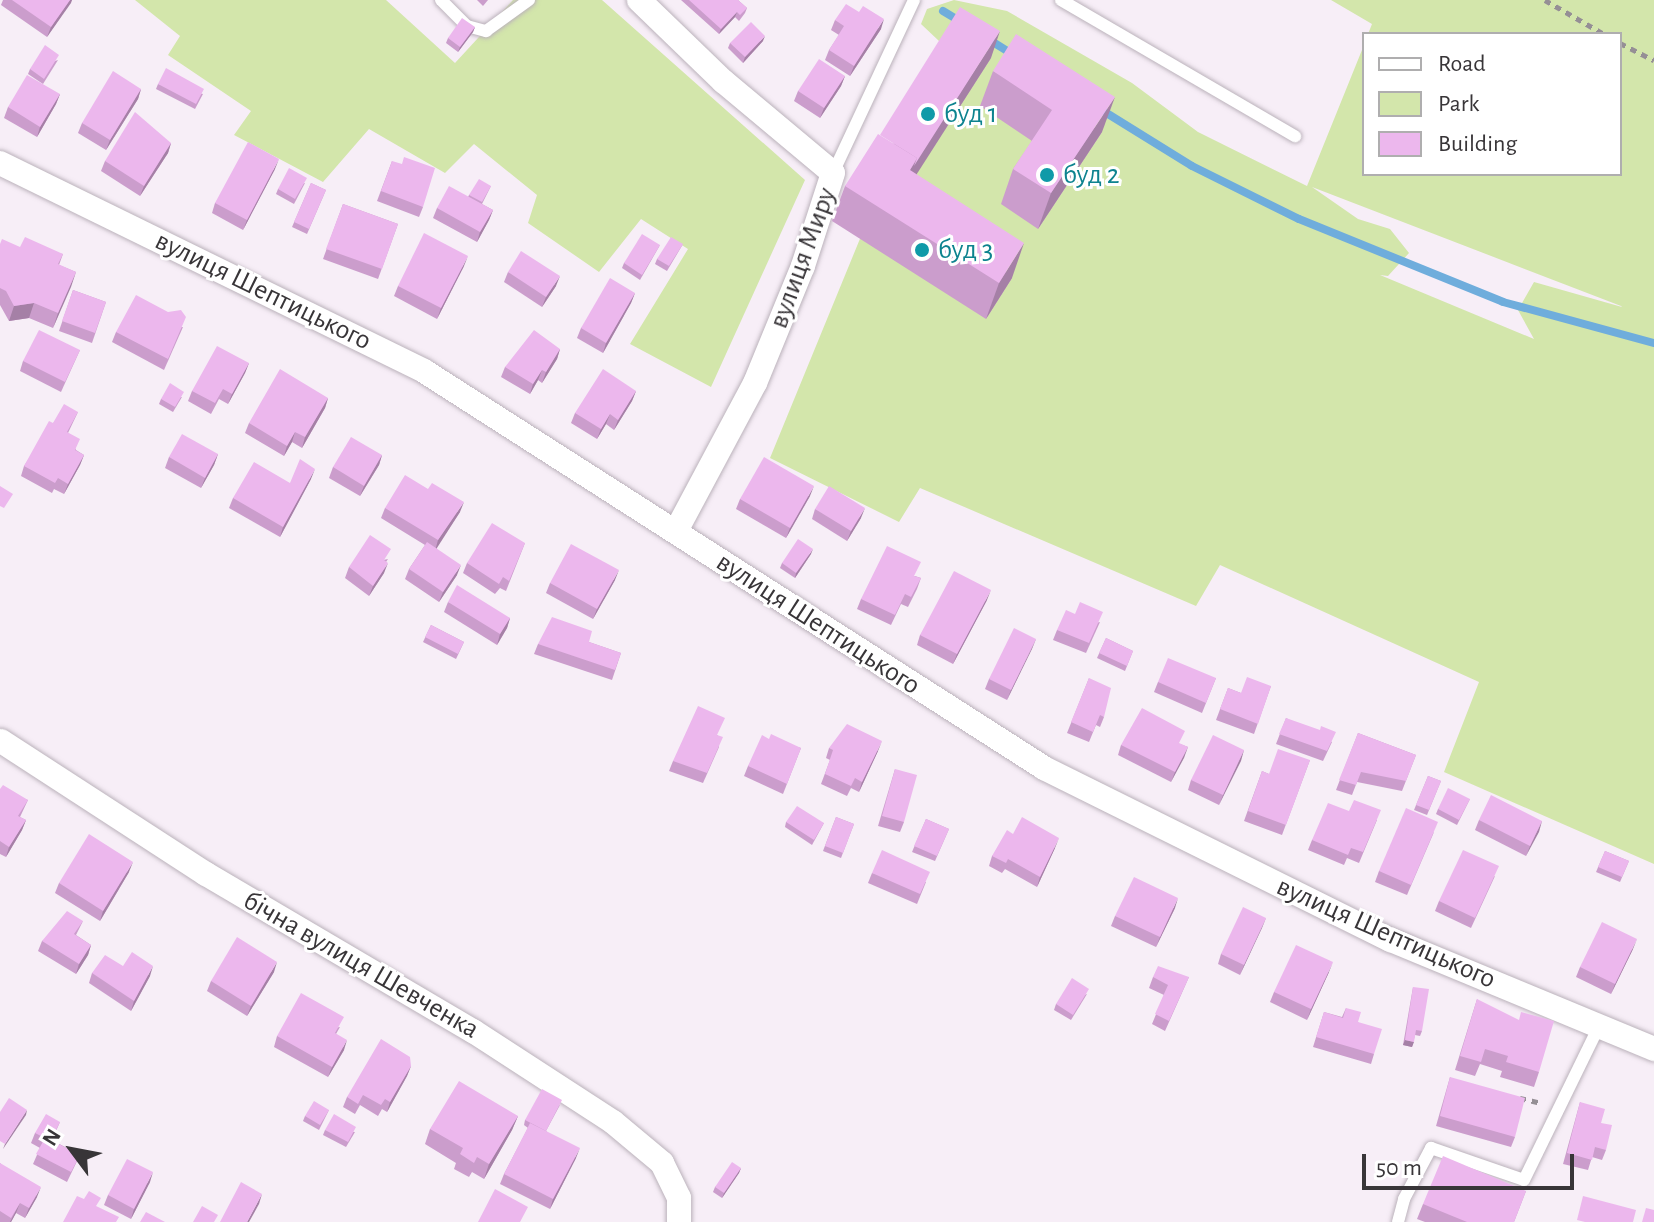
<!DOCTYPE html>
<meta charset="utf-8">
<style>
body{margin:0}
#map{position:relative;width:1654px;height:1222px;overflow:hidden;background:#f7eef7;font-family:"Alegreya Sans",sans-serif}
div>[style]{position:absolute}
.green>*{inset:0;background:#d3e6ab}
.stream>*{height:8px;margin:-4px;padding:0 4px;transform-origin:4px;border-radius:4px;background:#6faddc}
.path>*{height:5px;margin-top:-2.5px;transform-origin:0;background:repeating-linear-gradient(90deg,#958f95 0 6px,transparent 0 12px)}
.roads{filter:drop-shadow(0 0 2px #bbb2bb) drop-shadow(0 0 2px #bbb2bb)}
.service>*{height:12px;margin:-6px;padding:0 6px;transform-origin:6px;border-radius:6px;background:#fff}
.minor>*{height:24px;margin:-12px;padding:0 12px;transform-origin:12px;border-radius:12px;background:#fff}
.wall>*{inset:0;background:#cb9dcc}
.shaded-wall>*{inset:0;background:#a580a6}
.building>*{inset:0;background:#ecb7ed}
.dots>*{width:22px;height:22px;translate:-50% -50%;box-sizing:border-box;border:4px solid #fff;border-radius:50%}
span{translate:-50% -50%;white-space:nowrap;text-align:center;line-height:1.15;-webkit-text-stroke:6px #fff;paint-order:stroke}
.culture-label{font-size:28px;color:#0d838f}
.left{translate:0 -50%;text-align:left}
.street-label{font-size:28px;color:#383538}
.legend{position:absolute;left:1362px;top:32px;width:260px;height:144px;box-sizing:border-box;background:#fff;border:2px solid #afaeaf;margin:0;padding:10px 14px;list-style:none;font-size:24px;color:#383538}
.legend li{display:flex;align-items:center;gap:16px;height:40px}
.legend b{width:40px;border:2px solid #afaeaf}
.north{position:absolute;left:32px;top:1110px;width:80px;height:80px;-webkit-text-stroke:6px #fff;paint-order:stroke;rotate:302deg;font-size:22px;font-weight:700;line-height:32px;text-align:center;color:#383538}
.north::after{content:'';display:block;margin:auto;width:28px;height:36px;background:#383538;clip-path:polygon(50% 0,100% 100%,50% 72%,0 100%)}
.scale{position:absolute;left:1362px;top:1154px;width:212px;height:36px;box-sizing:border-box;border:4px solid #383538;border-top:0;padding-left:10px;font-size:24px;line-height:28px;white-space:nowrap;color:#383538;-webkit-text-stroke:6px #fff;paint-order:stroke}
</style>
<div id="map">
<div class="green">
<i style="clip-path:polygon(135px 0,386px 0,455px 63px,513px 0,602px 0,805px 180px,711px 387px,630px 344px,688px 249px,641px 219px,599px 272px,528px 223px,537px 195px,474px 144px,445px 173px,369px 129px,323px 182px,234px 135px,251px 111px,168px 55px,180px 36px)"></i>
<i style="clip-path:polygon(evenodd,954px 0,1007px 11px,1132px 83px,1198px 132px,1307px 186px,1364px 45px,1364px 174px,1620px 174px,1620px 34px,1368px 34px,1372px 24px,1331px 0,1654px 0,1654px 864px,1444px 772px,1479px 682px,1220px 565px,1196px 606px,920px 488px,899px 522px,770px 458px,935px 56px,975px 75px,921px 24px,927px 9px,954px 0,1312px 187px,1621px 306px,1622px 307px,1534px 282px,1518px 310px,1534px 339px,1380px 275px,1388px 276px,1409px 253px,1390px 229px,1358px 219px,1312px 187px)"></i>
</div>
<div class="stream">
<i style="left:943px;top:11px;width:23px;rotate:31deg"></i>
<i style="left:988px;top:39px;width:31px;rotate:32deg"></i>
<i style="left:1100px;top:109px;width:108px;rotate:31.8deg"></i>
<i style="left:1192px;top:166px;width:119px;rotate:26.4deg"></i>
<i style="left:1299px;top:219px;width:220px;rotate:22.1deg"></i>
<i style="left:1503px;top:302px;width:156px;rotate:15.2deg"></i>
</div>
<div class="path">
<i style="left:1545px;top:0;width:68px;rotate:30deg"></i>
<i style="left:1620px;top:43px;width:38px;rotate:27deg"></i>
<i style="left:1520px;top:1098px;width:22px;rotate:13deg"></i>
</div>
<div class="roads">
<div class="service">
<i style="left:441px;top:0;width:37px;rotate:45deg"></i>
<i style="left:467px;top:26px;width:20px;rotate:15deg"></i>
<i style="left:486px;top:31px;width:53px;rotate:-35.8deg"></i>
<i style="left:1061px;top:0;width:271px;rotate:30.2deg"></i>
<i style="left:833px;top:173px;width:191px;rotate:-64.9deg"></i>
<i style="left:1398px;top:1222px;width:24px;rotate:-75deg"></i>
<i style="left:1404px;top:1199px;width:58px;rotate:-62.1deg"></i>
<i style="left:1431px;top:1148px;width:98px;rotate:19deg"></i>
<i style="left:1524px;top:1180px;width:171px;rotate:-64deg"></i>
</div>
<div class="minor">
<i style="left:639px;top:0;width:117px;rotate:44deg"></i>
<i style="left:723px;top:81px;width:143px;rotate:39.9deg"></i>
<i style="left:833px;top:173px;width:98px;rotate:107.9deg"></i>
<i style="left:803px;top:266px;width:126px;rotate:112.3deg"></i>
<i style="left:755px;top:383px;width:168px;rotate:118.1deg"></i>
<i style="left:0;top:163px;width:472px;rotate:26.1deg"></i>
<i style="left:424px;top:371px;width:736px;rotate:32.63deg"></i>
<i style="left:1044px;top:768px;width:387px;rotate:26.4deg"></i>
<i style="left:1391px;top:940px;width:285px;rotate:22.5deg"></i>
<i style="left:1px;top:741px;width:244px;rotate:33deg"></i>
<i style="left:206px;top:874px;width:310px;rotate:30.5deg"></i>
<i style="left:473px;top:1031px;width:167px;rotate:33deg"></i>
<i style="left:613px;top:1122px;width:64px;rotate:39.9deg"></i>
<i style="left:662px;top:1163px;width:39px;rotate:64deg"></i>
<i style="left:679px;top:1198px;width:24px;rotate:90deg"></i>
</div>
</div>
<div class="wall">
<i style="clip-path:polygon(3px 0,72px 0,47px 37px,1px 5px)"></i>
<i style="clip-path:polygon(477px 0,488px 0,483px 6px)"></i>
<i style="clip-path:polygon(681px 0,738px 0,747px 8px,745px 13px,739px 21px,735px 17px,719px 34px)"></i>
<i style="clip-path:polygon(835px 20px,881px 29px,850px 76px,825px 60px,829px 50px,839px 35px,831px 30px)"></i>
<i style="clip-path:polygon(475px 27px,473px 32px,458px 52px,446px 43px,448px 38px)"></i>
<i style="clip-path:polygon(763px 41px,743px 63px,728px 48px,730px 43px)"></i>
<i style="clip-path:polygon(991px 58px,916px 174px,1012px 278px,986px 319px,832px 221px,845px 186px)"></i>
<i style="clip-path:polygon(58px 60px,43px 84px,28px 74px,30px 69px)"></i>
<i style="clip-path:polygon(993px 71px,1102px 132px,1038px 229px,1001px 204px,1013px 169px,1032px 141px,980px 106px)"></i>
<i style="clip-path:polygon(845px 76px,841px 86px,820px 118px,794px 101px,798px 91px)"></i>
<i style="clip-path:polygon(158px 84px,203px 94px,195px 109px,156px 89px)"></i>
<i style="clip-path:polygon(141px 89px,138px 99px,106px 150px,78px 133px,82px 123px)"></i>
<i style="clip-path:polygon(60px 94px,56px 104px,37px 137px,4px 118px,8px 107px)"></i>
<i style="clip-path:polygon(171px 143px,168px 153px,140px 196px,101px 171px,105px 161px)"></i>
<i style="clip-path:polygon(392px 161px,423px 207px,419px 217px,377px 201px)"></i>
<i style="clip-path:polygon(275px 169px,243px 230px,212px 213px,215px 203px)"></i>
<i style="clip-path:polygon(305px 183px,294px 204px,276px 194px,278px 189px)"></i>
<i style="clip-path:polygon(311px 183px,326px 190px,307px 234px,292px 227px)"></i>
<i style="clip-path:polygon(491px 186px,482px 204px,493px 210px,489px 220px,477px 242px,433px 218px,437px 208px,468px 197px,469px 195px)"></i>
<i style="clip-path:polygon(343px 204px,398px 224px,378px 279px,323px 259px)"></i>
<i style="clip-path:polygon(0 244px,63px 254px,59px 265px,76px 272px,53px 328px,29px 318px,9px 321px,0 305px)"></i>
<i style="clip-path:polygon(683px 244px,667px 271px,655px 264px,657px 259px)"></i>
<i style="clip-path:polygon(660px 245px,640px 280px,622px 268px,624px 263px)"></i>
<i style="clip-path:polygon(464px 266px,437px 319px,394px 296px,398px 286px)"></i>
<i style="clip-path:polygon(508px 272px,556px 286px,542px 307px,504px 282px)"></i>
<i style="clip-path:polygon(73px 290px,106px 302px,92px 343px,59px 331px)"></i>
<i style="clip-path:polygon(635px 293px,631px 303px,603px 353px,577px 338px,581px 328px)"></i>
<i style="clip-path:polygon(183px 327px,164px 370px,112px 342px,116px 332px)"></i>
<i style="clip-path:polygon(560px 349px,557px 359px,542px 383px,538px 380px,530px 394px,501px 377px,505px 367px)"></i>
<i style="clip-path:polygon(80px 350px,61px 392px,20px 371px,23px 361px)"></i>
<i style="clip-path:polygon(249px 363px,245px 373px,228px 404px,219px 399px,211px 414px,188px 401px,192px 391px)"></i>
<i style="clip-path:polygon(636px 391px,632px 401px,614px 430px,606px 424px,597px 439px,571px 423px,575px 413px)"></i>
<i style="clip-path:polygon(182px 397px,173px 412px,159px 404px,161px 399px)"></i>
<i style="clip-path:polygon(328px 398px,325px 408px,302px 448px,292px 442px,284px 456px,245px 433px,249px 423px)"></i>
<i style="clip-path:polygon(78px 412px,68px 433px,76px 450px,84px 455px,80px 465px,64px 494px,54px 489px,52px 493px,21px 476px,24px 466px,53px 423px)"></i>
<i style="clip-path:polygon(218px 454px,214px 465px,201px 488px,165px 468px,169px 457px)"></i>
<i style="clip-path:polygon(382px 455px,379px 465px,360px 496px,329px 478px,333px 467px)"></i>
<i style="clip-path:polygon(311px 479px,280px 537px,229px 508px,233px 498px,290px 483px)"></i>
<i style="clip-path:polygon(810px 496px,786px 538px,736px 509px,740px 499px)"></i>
<i style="clip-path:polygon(385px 508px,460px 512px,436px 548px,457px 575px,439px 602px,405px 579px,409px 569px,425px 545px,381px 518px)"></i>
<i style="clip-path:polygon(815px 509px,861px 518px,847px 541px,812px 519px)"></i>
<i style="clip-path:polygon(525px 543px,506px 591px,500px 588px,495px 594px,463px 573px,467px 563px)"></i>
<i style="clip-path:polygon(811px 554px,795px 578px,780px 568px,782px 563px)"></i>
<i style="clip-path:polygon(388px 559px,386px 562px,384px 573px,369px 596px,345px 578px,349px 567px)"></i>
<i style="clip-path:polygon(915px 576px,921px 578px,917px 589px,908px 607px,901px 604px,891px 625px,857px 609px,861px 599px)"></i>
<i style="clip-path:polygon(615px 580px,593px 619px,546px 593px,550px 583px)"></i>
<i style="clip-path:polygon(987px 600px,953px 664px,917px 645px,920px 635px)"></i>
<i style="clip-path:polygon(448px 602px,510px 618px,507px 628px,497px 645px,444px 612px)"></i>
<i style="clip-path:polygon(1100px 622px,1086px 653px,1053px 640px,1057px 630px)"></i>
<i style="clip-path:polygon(431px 625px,464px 642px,456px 659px,423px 642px)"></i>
<i style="clip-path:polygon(1106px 638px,1133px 651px,1125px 671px,1097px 658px)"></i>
<i style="clip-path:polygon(1036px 639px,1007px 700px,985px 689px,989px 679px)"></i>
<i style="clip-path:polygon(589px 642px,621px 653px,612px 680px,534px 654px,538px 644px)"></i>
<i style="clip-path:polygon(1089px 678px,1104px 717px,1100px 727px,1096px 725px,1089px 742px,1067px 733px)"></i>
<i style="clip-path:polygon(1216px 678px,1202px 713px,1154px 692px,1158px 682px)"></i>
<i style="clip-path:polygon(1271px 686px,1254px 734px,1216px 720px,1228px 688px,1241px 693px)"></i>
<i style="clip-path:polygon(1286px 718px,1332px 742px,1323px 761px,1276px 744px)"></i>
<i style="clip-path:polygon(1358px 733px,1416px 755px,1402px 791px,1357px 782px,1352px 795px,1336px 790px)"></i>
<i style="clip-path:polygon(718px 735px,719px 747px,703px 783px,669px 771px,673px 761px)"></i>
<i style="clip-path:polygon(769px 739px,801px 748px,783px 794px,744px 776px,748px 766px)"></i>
<i style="clip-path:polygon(1180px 744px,1188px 747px,1171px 782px,1118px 755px,1121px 745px)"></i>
<i style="clip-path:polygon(829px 748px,878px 751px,859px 792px,851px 788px,847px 796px,821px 784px,830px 760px,826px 758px)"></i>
<i style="clip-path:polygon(1244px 750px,1219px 805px,1188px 790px,1191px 780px)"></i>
<i style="clip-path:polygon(1310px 760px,1282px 835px,1244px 821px,1262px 771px,1269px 774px)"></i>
<i style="clip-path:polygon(895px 769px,904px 822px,900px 832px,878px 826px)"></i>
<i style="clip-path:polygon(1428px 776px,1441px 781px,1427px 815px,1414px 810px)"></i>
<i style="clip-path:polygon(0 789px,28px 800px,20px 817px,26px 820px,22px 830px,6px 857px,0 854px)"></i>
<i style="clip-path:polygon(1470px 799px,1457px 825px,1436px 814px,1438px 809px)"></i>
<i style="clip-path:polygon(1349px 811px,1377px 820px,1359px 863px,1347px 858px,1344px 865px,1308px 850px,1312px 840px)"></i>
<i style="clip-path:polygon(836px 817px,854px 824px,841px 858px,823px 851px)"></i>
<i style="clip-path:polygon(926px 819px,949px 829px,935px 861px,912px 852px)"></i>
<i style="clip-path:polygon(1479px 820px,1542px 821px,1526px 856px,1475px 830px)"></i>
<i style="clip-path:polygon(786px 822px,824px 823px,812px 845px,785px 827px)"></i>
<i style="clip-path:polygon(1434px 832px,1407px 895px,1375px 882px,1379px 871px)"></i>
<i style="clip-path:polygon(1013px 834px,1055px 848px,1037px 887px,1005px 869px,1002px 873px,989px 866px,992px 856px)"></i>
<i style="clip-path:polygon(1605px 851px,1629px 861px,1620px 882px,1596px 872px)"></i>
<i style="clip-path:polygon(129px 872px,100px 921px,55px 893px,59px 883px)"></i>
<i style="clip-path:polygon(872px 873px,926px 882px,917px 904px,868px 883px)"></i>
<i style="clip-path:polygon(1495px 876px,1471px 928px,1435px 911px,1439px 901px)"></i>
<i style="clip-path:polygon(1175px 908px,1156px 947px,1111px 926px,1115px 916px)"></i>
<i style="clip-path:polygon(1266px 918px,1240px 975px,1218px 964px,1221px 954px)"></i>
<i style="clip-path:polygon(83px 921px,76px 935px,91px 945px,88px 955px,76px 974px,38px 951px,42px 941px)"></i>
<i style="clip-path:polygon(1633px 949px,1611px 994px,1576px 977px,1580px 967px)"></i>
<i style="clip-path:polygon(123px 966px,150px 976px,131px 1011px,89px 983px,92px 973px)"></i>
<i style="clip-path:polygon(274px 972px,247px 1016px,207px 991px,211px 981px)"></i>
<i style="clip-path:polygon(1329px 972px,1307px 1020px,1270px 1002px,1274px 992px)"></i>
<i style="clip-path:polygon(1153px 977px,1189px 977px,1165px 1031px,1152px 1024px,1164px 995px,1149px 988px)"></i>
<i style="clip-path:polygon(1413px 987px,1422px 1031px,1420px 1036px,1415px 1035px,1412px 1047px,1403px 1045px)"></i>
<i style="clip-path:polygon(1087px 994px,1071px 1020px,1054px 1010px,1056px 1004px)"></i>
<i style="clip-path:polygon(1477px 999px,1539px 1072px,1534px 1087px,1500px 1077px,1502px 1071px,1480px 1064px,1475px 1076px,1455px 1070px)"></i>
<i style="clip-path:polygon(1346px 1008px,1358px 1022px,1374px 1054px,1371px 1064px,1313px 1047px,1324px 1012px,1342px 1017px)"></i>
<i style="clip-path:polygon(340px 1027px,336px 1034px,344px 1050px,328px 1077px,274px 1047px,277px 1036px)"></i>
<i style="clip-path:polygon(411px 1066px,407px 1076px,387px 1112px,382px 1109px,378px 1116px,360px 1105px,355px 1114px,343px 1107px,347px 1097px)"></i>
<i style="clip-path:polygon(1450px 1077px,1515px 1137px,1511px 1147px,1436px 1126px)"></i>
<i style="clip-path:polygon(1580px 1102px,1601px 1123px,1606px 1150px,1602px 1160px,1592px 1157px,1588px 1170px,1563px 1164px)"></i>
<i style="clip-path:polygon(560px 1105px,546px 1131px,576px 1158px,550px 1209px,500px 1184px,504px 1174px,528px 1128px,524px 1125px,525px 1120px)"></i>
<i style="clip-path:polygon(329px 1110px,319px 1130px,303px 1121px,305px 1116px)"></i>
<i style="clip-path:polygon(518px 1116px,512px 1130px,484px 1179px,472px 1172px,469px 1177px,454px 1169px,456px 1163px,425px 1144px,430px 1129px)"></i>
<i style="clip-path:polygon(60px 1122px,52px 1140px,80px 1155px,67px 1182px,33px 1164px,40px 1148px,31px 1143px,35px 1133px)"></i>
<i style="clip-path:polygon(325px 1130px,355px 1132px,346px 1147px,323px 1135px)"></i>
<i style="clip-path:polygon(0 1163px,37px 1197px,25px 1218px,16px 1213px,11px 1222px,0 1222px)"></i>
<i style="clip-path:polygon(741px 1168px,739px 1173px,722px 1198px,713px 1192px,715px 1187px)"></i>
<i style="clip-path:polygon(150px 1182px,131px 1219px,104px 1205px,108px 1195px)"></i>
<i style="clip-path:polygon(1526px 1191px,1514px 1222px,1425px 1222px,1417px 1219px,1423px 1204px)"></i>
</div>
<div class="shaded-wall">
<i style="clip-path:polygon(70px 0,72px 0,71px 3px,47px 37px,51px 27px)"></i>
<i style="clip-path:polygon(737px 12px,735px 17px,719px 34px,721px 29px)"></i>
<i style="clip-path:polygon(884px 19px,881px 29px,850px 76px,854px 66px)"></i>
<i style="clip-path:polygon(475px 27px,473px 32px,458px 52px,460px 47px)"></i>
<i style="clip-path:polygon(1000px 31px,991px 58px,897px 205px,910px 170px)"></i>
<i style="clip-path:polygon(765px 36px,763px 41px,743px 63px,745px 57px)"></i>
<i style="clip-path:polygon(845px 76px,841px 86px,820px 118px,824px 108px)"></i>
<i style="clip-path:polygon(141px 89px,138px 99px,106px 150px,110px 140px)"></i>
<i style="clip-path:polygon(60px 94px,56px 104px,37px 137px,40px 127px)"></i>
<i style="clip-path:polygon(1115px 97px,1102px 132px,1038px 229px,1051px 193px)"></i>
<i style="clip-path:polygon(171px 143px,168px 153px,140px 196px,144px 186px)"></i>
<i style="clip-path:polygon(279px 159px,275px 169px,243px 230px,247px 220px)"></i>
<i style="clip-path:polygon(493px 210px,489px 220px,477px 242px,480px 232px)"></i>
<i style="clip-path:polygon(1024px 243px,1012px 278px,986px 319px,999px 283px)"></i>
<i style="clip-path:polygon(468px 256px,464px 266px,437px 319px,441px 308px)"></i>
<i style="clip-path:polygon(76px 272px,71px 287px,53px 328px,58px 313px)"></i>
<i style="clip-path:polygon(560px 276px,556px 286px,542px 307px,546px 297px)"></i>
<i style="clip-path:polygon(635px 293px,631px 303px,603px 353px,606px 343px)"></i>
<i style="clip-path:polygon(34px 303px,29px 318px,9px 321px,14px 306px)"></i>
<i style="clip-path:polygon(560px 349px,557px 359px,542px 383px,546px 372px)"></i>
<i style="clip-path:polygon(249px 363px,245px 373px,228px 404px,232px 394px)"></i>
<i style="clip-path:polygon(542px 370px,538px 380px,530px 394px,533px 384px)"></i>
<i style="clip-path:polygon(636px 391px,632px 401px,614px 430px,618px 420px)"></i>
<i style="clip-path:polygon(328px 398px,325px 408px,302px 448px,305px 437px)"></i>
<i style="clip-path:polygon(610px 414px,606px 424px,597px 439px,601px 429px)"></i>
<i style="clip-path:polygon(295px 432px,292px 442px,284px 456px,287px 446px)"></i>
<i style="clip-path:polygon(218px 454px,214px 465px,201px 488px,205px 478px)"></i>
<i style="clip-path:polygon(84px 455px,80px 465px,64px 494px,68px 484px)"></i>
<i style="clip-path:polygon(382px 455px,379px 465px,360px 496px,364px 486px)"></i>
<i style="clip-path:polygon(315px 469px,311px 479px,280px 537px,283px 527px)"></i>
<i style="clip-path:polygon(814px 486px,810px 496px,786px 538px,790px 528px)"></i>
<i style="clip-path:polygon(464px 502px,460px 512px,435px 551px,438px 540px)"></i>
<i style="clip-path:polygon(865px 508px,861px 518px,847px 541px,851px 531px)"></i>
<i style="clip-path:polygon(813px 549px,811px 554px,795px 578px,796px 573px)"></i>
<i style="clip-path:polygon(388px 563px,384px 573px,369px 596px,373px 586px)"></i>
<i style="clip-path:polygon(461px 565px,457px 575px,439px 602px,443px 592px)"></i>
<i style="clip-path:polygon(619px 570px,615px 580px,593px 619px,597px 609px)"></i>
<i style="clip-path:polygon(991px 590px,987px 600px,953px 664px,957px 654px)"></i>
<i style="clip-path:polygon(510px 618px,507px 628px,497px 645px,500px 634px)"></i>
<i style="clip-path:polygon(1036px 639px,1032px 649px,1007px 700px,1011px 690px)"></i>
<i style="clip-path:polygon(882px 741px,878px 751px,859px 792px,862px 782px)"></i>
<i style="clip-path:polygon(1188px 747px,1184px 758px,1171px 782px,1175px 772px)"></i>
<i style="clip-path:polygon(1244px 750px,1241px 761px,1219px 805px,1223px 795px)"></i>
<i style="clip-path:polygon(26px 820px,22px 830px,6px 857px,9px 847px)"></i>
<i style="clip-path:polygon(1542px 821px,1539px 832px,1526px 856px,1530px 846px)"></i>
<i style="clip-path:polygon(1059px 838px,1055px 848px,1037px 887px,1040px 877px)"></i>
<i style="clip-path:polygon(133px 862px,129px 872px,100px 921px,103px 911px)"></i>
<i style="clip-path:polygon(1178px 898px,1175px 908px,1156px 947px,1160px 937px)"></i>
<i style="clip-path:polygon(1266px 918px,1262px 928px,1240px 975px,1244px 965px)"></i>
<i style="clip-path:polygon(1637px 939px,1633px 949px,1611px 994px,1615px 984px)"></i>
<i style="clip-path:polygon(91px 945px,88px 955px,76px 974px,79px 964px)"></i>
<i style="clip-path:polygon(277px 962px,274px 972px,247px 1016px,251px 1006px)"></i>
<i style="clip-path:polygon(1333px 962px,1329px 972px,1307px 1020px,1311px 1009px)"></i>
<i style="clip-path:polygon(153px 966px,150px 976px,131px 1011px,134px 1001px)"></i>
<i style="clip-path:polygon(347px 1040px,344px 1050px,328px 1077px,332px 1067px)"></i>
<i style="clip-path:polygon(1405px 1040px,1414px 1042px,1412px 1047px,1403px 1045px)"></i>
<i style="clip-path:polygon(411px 1066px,407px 1076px,387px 1112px,390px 1102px)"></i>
<i style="clip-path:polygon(27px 1110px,26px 1115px,3px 1149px,5px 1144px)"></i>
<i style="clip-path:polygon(518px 1116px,512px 1130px,484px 1179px,489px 1164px)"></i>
<i style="clip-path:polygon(580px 1148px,576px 1158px,550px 1209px,553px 1199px)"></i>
<i style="clip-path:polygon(741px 1168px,739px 1173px,722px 1198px,724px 1193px)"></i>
<i style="clip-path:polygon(153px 1172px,150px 1182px,131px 1219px,134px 1209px)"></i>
<i style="clip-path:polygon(41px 1187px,37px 1197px,25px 1218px,29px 1208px)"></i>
<i style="clip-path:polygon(262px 1194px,259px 1204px,249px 1222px,247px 1222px)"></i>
<i style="clip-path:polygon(20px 1203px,16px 1213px,11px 1222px,10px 1222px)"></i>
</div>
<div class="building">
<i style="clip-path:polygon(12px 0,70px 0,51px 27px)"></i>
<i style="clip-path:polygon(689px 0,738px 0,747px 8px,740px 15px,737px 12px,721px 29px)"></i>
<i style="clip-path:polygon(846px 4px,859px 12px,863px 6px,884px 19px,854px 66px,829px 50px,844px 26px,835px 20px)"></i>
<i style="clip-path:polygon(960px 7px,1000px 31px,914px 166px,917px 158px,880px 135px)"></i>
<i style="clip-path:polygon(462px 18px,475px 27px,460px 47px,448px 38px)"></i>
<i style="clip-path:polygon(751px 22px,765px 36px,745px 57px,730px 43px)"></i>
<i style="clip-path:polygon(1016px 34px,1115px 97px,1051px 193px,1013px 169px,1052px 110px,993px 71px)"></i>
<i style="clip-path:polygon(45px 45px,59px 55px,44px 79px,30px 69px)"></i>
<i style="clip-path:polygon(819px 59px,845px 76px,824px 108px,798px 91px)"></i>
<i style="clip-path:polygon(166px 68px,204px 89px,196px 104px,158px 84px)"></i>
<i style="clip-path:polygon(113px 71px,141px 89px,110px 140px,82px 123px)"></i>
<i style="clip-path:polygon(27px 75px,60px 94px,40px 127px,8px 107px)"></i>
<i style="clip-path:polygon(135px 112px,171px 143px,144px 186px,105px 161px)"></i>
<i style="clip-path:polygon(878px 134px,917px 158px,910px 170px,1024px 243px,999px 283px,845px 186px)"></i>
<i style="clip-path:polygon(248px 142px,279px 159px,247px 220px,215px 203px)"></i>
<i style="clip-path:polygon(404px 157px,435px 168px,423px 207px,381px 191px,392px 161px,402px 164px)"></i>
<i style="clip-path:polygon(289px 168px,307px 178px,295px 199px,278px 189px)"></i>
<i style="clip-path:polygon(479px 179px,491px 186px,482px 202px,469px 195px)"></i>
<i style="clip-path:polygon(311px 183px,326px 190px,309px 229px,294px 222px)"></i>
<i style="clip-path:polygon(449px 186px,493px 210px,480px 232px,437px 208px)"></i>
<i style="clip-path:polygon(343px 204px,398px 224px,382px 269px,326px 249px)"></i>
<i style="clip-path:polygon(424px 233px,468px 256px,441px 308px,398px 286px)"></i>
<i style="clip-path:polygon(642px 234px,660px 245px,642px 275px,624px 263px)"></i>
<i style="clip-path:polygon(25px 237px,63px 254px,58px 264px,76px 272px,58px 313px,34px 303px,14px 306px,6px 291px,0 288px,0 244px,2px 239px,20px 247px)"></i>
<i style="clip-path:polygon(671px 237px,683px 244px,669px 266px,657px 259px)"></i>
<i style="clip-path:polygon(521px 251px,560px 276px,546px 297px,508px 272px)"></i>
<i style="clip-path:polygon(610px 278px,635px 293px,606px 343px,581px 328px)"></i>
<i style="clip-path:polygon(73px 290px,106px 302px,95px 333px,62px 321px)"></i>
<i style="clip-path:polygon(136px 295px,168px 312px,181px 310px,186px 317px,168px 359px,116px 332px)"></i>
<i style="clip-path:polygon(39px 330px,80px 350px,65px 382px,23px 361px)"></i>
<i style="clip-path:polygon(534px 330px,560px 349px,546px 372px,542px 370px,533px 384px,505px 367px)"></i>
<i style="clip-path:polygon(217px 346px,249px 363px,232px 394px,223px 389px,215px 403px,192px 391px)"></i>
<i style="clip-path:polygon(280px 369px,328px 398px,305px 437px,295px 432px,287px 446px,249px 423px)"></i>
<i style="clip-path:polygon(603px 369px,636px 391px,618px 420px,610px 414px,601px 429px,575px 413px)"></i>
<i style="clip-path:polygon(170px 383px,184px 392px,175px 407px,161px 399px)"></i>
<i style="clip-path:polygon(64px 404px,78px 412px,67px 432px,80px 439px,75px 450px,84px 455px,68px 484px,58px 478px,55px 483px,24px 466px,49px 421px,53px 423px)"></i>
<i style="clip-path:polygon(182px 434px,218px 454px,205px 478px,169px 457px)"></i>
<i style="clip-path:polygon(351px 437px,382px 455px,364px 486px,333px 467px)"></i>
<i style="clip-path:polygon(764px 457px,814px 486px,790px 528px,740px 499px)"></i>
<i style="clip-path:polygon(300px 459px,315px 469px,283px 527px,233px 498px,254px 462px,290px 483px)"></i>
<i style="clip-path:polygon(405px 475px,428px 489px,432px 483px,464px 502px,438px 540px,385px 508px)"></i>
<i style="clip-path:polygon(0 486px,13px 494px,4px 508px,0 506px)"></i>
<i style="clip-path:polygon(829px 486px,865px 508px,851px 531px,815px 509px)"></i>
<i style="clip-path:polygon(492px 523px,525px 543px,509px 581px,503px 577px,499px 584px,467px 563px)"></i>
<i style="clip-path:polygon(370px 535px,391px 549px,384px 560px,388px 563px,373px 586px,349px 567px)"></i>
<i style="clip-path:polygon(798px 539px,813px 549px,796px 573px,782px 563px)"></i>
<i style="clip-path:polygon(427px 542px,461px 565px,443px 592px,409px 569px)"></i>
<i style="clip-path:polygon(571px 544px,619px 570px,597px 609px,550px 583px)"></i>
<i style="clip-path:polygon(887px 546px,921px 562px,914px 576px,921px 578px,911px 597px,905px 594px,895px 615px,861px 599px)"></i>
<i style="clip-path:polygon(954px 571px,991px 590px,957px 654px,920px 635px)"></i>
<i style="clip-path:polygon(457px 585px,510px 618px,500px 634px,448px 602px)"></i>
<i style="clip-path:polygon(1080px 602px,1103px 612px,1089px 643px,1057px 630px,1066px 610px,1075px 614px)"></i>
<i style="clip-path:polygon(552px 617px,592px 631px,589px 642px,621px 653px,615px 670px,538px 644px)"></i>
<i style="clip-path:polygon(431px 625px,464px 642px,458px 654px,425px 637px)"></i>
<i style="clip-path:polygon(1014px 628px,1036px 639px,1011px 690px,989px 679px)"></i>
<i style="clip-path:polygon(1106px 638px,1133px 651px,1127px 666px,1099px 653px)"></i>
<i style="clip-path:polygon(1168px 658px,1216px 678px,1206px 703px,1158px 682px)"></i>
<i style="clip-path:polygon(1247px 677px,1271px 686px,1258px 724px,1220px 709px,1228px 688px,1241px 693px)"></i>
<i style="clip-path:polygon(1089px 678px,1111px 688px,1104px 717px,1100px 715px,1093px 732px,1071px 722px)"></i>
<i style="clip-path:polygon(698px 706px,725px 718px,717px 735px,723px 737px,707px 773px,673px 761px)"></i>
<i style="clip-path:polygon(1142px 708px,1185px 731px,1179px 743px,1188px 747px,1175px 772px,1121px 745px)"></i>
<i style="clip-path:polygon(1286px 718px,1320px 730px,1321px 726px,1336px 732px,1327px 751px,1279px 734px)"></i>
<i style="clip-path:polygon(847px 724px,882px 741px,862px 782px,855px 778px,851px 786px,825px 774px,833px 750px,829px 748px)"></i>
<i style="clip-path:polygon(1358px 733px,1416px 755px,1406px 781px,1361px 772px,1356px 785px,1339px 780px)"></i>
<i style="clip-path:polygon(771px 734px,801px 748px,787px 784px,748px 766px,762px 735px,769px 739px)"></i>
<i style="clip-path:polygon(1213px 735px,1244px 750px,1223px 795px,1191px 780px)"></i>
<i style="clip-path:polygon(1278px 749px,1310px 760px,1286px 825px,1248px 811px,1262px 771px,1269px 774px)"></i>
<i style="clip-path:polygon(895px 769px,917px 775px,904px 822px,882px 816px)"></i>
<i style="clip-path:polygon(1428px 776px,1441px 781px,1429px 810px,1416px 805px)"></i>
<i style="clip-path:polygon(3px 785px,28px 800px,18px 816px,26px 820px,9px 847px,0 841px,0 789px)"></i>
<i style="clip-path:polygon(1448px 788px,1470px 799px,1459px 820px,1438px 809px)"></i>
<i style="clip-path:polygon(1491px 795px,1542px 821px,1530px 846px,1479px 820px)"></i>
<i style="clip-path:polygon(1354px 800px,1381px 810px,1363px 852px,1351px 848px,1348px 855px,1312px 840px,1328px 803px,1349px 811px)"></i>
<i style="clip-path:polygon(797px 806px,824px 823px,814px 840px,786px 822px)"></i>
<i style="clip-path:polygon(1406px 808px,1438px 822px,1411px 885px,1379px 871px)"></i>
<i style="clip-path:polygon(836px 817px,854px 824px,843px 853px,825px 846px)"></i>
<i style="clip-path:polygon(1022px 817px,1059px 838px,1040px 877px,1008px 859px,1006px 863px,992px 856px,1007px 830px,1013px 834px)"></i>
<i style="clip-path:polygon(926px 819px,949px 829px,937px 856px,914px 846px)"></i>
<i style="clip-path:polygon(89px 834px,133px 862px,103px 911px,59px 883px)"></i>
<i style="clip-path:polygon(882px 850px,930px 872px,920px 894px,872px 873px)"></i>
<i style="clip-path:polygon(1463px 850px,1499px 866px,1475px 918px,1439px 901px)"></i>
<i style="clip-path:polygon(1605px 851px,1629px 861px,1622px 877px,1598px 867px)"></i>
<i style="clip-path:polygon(1134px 877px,1178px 898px,1160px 937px,1115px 916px)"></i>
<i style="clip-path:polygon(1243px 907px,1266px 918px,1244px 965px,1221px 954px)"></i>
<i style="clip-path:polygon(67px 911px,83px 921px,74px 934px,91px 945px,79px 964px,42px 941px)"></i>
<i style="clip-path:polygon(1602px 922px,1637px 939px,1615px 984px,1580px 967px)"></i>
<i style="clip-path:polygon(237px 937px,277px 962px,251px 1006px,211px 981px)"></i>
<i style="clip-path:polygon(1296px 945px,1333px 962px,1311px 1009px,1274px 992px)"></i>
<i style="clip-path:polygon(132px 952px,153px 966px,134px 1001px,92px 973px,105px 955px,123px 966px)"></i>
<i style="clip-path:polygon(1158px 966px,1189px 977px,1169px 1021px,1155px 1014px,1168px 985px,1153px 977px)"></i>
<i style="clip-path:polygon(1072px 978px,1089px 989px,1073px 1015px,1056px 1004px)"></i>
<i style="clip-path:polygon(1413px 987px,1429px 989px,1422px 1031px,1416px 1030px,1414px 1042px,1405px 1040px)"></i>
<i style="clip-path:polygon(301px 993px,344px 1017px,335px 1033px,347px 1040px,332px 1067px,277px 1036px)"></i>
<i style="clip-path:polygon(1477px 999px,1519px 1020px,1521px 1012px,1554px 1021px,1539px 1072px,1506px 1062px,1508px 1056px,1485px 1049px,1481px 1062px,1460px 1056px)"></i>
<i style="clip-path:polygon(1346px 1008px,1361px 1012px,1358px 1022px,1382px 1029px,1374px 1054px,1316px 1037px,1324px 1012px,1343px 1018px)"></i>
<i style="clip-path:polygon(381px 1039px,410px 1057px,411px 1066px,390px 1102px,385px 1099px,381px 1105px,363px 1095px,358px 1104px,347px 1097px)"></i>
<i style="clip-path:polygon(1450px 1077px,1525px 1098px,1515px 1137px,1440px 1116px)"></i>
<i style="clip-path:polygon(459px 1081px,518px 1116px,489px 1164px,477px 1157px,474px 1163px,460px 1154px,463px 1148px,430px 1129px)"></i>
<i style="clip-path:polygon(542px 1089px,562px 1100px,546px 1131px,525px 1120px)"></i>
<i style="clip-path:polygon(9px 1098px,27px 1110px,5px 1144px,0 1141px,0 1112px)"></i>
<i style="clip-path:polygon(314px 1101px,329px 1110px,320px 1125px,305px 1116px)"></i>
<i style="clip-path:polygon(1580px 1102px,1605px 1109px,1601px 1123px,1612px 1125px,1606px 1150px,1595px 1147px,1592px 1160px,1567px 1153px)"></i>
<i style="clip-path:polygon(46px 1114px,60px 1122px,51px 1140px,80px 1155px,71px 1172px,36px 1154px,45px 1138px,35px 1133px)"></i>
<i style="clip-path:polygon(334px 1114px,356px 1127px,348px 1142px,325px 1130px)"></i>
<i style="clip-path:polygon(530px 1123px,580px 1148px,553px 1199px,504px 1174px)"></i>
<i style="clip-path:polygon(1443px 1156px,1526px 1191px,1514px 1222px,1467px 1222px,1423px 1204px)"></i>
<i style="clip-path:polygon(127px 1159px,153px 1172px,134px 1209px,108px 1195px)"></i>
<i style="clip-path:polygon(732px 1162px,741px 1168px,724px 1193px,715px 1187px)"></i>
<i style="clip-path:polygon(0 1163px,41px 1187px,29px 1208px,20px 1203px,11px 1218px,0 1211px)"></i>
<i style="clip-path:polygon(241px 1182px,262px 1194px,247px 1222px,220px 1222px)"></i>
<i style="clip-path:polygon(495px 1189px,528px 1207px,520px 1222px,478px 1222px)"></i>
<i style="clip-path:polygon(89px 1191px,101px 1198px,96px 1206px,119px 1217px,116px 1222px,63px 1222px,77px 1196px,84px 1199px)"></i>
<i style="clip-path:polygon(1583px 1196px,1636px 1210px,1633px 1222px,1585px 1222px,1577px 1220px)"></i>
<i style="clip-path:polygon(202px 1206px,218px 1215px,214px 1222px,193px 1222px)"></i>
<i style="clip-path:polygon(1646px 1208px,1654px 1210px,1654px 1222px,1642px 1222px)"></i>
<i style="clip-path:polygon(146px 1212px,165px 1222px,140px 1222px)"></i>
</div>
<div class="dots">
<i style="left:928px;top:114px;background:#0f9aa8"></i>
<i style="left:1047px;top:175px;background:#0f9aa8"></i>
<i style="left:922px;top:250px;background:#0f9aa8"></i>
</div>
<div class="culture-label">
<span class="left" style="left:944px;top:114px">буд 1</span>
<span class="left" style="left:1063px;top:175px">буд 2</span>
<span class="left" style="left:938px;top:250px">буд 3</span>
</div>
<div class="street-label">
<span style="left:803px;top:258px;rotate:-70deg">вулиця Миру</span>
<span style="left:263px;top:291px;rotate:26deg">вулиця Шептицького</span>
<span style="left:818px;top:624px;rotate:33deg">вулиця Шептицького</span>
<span style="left:1386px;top:933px;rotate:24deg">вулиця Шептицького</span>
<span style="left:361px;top:965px;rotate:30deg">бічна вулиця Шевченка</span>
</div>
<ul class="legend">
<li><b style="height:10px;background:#fff"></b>Road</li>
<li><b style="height:22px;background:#d3e6ab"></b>Park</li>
<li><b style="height:22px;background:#ecb7ed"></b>Building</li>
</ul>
<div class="north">N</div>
<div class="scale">50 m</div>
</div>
